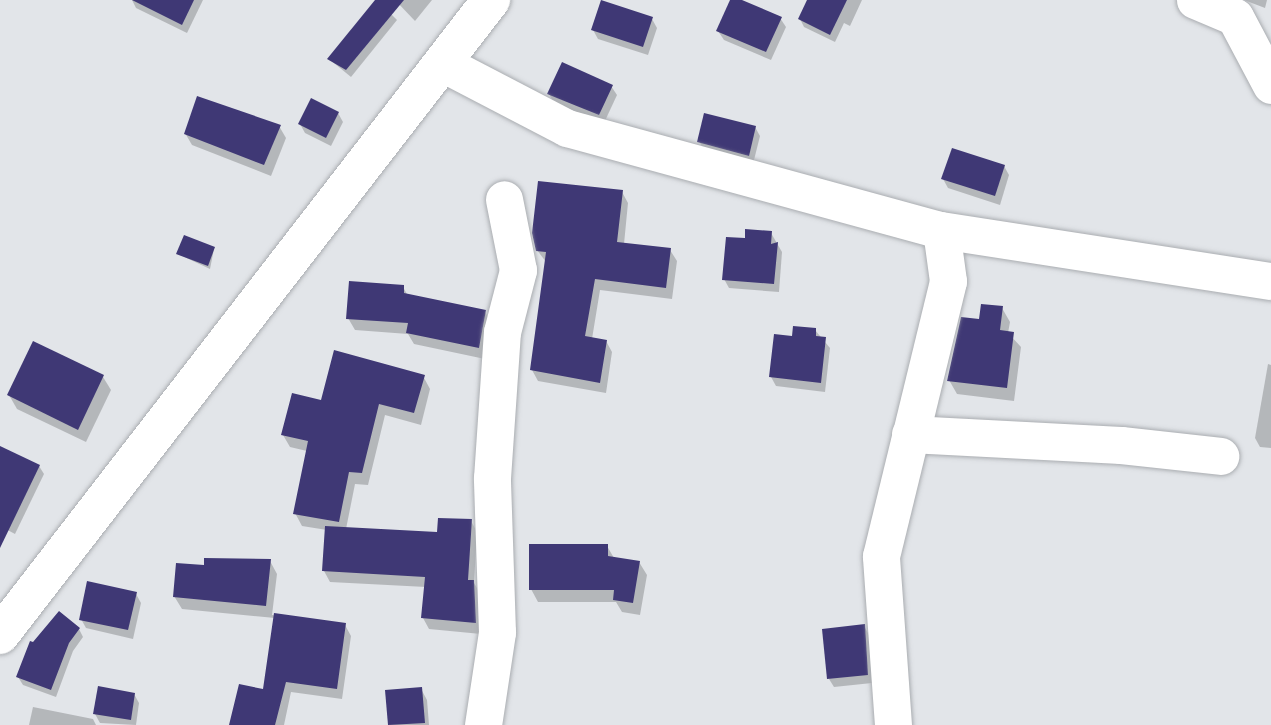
<!DOCTYPE html>
<style>
body{margin:0}
#map{position:relative;width:1271px;height:725px;overflow:hidden;background:#e2e5e9;font-family:"Libre Baskerville",serif}
div>[style]{position:absolute}
.shadow>*{inset:0;background:#0003}
.building>*{inset:0;background:#3f3875}
.roads{filter:drop-shadow(0 0 2px #aaadb1) drop-shadow(0 0 2px #aaadb1)}
.minor>*{height:37px;margin:-18.5px;padding:0 18.5px;transform-origin:18.5px;border-radius:18.5px;background:#fff}
.major>*{height:38px;margin:-19px;padding:0 19px;transform-origin:19px;border-radius:19px;background:#fff}
span{translate:-50% -50%;white-space:nowrap;text-align:center;line-height:1.15;-webkit-text-stroke:7px #eff2f7;paint-order:stroke}
</style>
<div id="map">
<div class="shadow">
<i style="clip-path:polygon(132px 0,203px 0,187px 33px,136px 8px)"></i>
<i style="clip-path:polygon(377px 0,397px 20px,351px 77px,329px 59px)"></i>
<i style="clip-path:polygon(395px 0,432px 0,415px 21px)"></i>
<i style="clip-path:polygon(732px 0,780px 18px,786px 27px,771px 60px,724px 40px,718px 31px)"></i>
<i style="clip-path:polygon(809px 0,862px 0,850px 26px,844px 23px,835px 42px,804px 27px,800px 19px)"></i>
<i style="clip-path:polygon(1244px 0,1267px 0,1265px 8px)"></i>
<i style="clip-path:polygon(652px 19px,657px 28px,648px 55px,598px 39px,593px 30px)"></i>
<i style="clip-path:polygon(611px 86px,617px 95px,604px 123px,554px 103px,549px 94px)"></i>
<i style="clip-path:polygon(338px 113px,343px 122px,331px 146px,305px 133px,300px 124px)"></i>
<i style="clip-path:polygon(279px 126px,286px 138px,271px 176px,192px 145px,185px 133px)"></i>
<i style="clip-path:polygon(755px 127px,760px 136px,753px 164px,704px 150px,699px 141px)"></i>
<i style="clip-path:polygon(1004px 166px,1009px 175px,1000px 205px,948px 188px,943px 179px)"></i>
<i style="clip-path:polygon(622px 192px,628px 203px,624px 244px,670px 250px,677px 261px,672px 299px,600px 290px,592px 339px,606px 341px,612px 352px,606px 393px,538px 381px,532px 370px,546px 262px,537px 250px)"></i>
<i style="clip-path:polygon(771px 233px,782px 252px,779px 292px,729px 288px,724px 279px,746px 240px)"></i>
<i style="clip-path:polygon(214px 249px,210px 269px,178px 254px)"></i>
<i style="clip-path:polygon(403px 287px,408px 296px,485px 312px,492px 324px,485px 359px,414px 344px,408px 334px,355px 330px,348px 318px)"></i>
<i style="clip-path:polygon(1002px 308px,1010px 322px,1008px 333px,1021px 347px,1014px 401px,957px 394px,949px 380px,980px 321px)"></i>
<i style="clip-path:polygon(815px 330px,830px 348px,825px 392px,776px 386px,771px 377px,794px 338px)"></i>
<i style="clip-path:polygon(34px 343px,103px 377px,111px 390px,86px 442px,17px 409px,9px 395px)"></i>
<i style="clip-path:polygon(1268px 364px,1271px 365px,1271px 448px,1260px 447px,1255px 438px)"></i>
<i style="clip-path:polygon(423px 376px,430px 389px,421px 425px,385px 415px,368px 485px,355px 484px,346px 529px,439px 534px,471px 521px,477px 532px,474px 583px,480px 593px,481px 634px,429px 629px,423px 618px,426px 587px,330px 582px,324px 571px,327px 530px,302px 526px,295px 513px,307px 451px,290px 447px,283px 435px,322px 402px)"></i>
<i style="clip-path:polygon(0 462px,39px 466px,44px 474px,15px 534px,0 526px)"></i>
<i style="clip-path:polygon(607px 546px,614px 558px,639px 562px,647px 575px,640px 615px,622px 612px,616px 602px,538px 602px,531px 589px)"></i>
<i style="clip-path:polygon(270px 561px,277px 574px,272px 615px,345px 625px,351px 636px,342px 699px,291px 692px,284px 725px,230px 725px,264px 691px,275px 618px,182px 609px,174px 596px,205px 567px)"></i>
<i style="clip-path:polygon(136px 594px,141px 603px,133px 639px,86px 628px,81px 619px)"></i>
<i style="clip-path:polygon(864px 626px,869px 635px,872px 683px,834px 687px,829px 679px)"></i>
<i style="clip-path:polygon(79px 629px,83px 637px,73px 651px,56px 697px,23px 685px,18px 677px)"></i>
<i style="clip-path:polygon(421px 689px,427px 700px,429px 725px,390px 725px,387px 692px)"></i>
<i style="clip-path:polygon(134px 694px,139px 703px,136px 725px,100px 723px,95px 714px)"></i>
<i style="clip-path:polygon(33px 707px,93px 719px,96px 725px,29px 725px)"></i>
</div>
<div class="building">
<i style="clip-path:polygon(132px 0,194px 0,182px 25px)"></i>
<i style="clip-path:polygon(375px 0,404px 0,346px 70px,327px 59px)"></i>
<i style="clip-path:polygon(601px 0,653px 17px,643px 47px,591px 30px)"></i>
<i style="clip-path:polygon(730px 0,742px 0,782px 17px,766px 52px,716px 31px)"></i>
<i style="clip-path:polygon(807px 0,847px 0,830px 35px,798px 19px)"></i>
<i style="clip-path:polygon(562px 62px,613px 85px,599px 115px,547px 94px)"></i>
<i style="clip-path:polygon(197px 96px,281px 125px,264px 165px,184px 134px)"></i>
<i style="clip-path:polygon(311px 98px,339px 112px,326px 138px,298px 124px)"></i>
<i style="clip-path:polygon(704px 113px,756px 126px,749px 156px,697px 142px)"></i>
<i style="clip-path:polygon(952px 148px,1005px 165px,995px 196px,941px 179px)"></i>
<i style="clip-path:polygon(538px 181px,623px 190px,617px 242px,671px 248px,666px 288px,595px 279px,585px 336px,607px 340px,600px 383px,530px 370px,546px 252px,536px 251px,532px 233px)"></i>
<i style="clip-path:polygon(745px 229px,772px 231px,771px 244px,778px 242px,774px 284px,722px 280px,726px 237px,745px 238px)"></i>
<i style="clip-path:polygon(184px 235px,215px 247px,208px 266px,176px 254px)"></i>
<i style="clip-path:polygon(349px 281px,404px 285px,404px 293px,486px 310px,479px 348px,406px 333px,408px 323px,346px 319px)"></i>
<i style="clip-path:polygon(981px 304px,1003px 306px,1000px 330px,1014px 332px,1007px 388px,947px 381px,961px 317px,979px 319px)"></i>
<i style="clip-path:polygon(793px 326px,816px 328px,816px 336px,826px 337px,821px 383px,769px 377px,774px 334px,792px 336px)"></i>
<i style="clip-path:polygon(33px 341px,104px 375px,78px 430px,7px 395px)"></i>
<i style="clip-path:polygon(334px 350px,425px 375px,414px 413px,379px 404px,362px 473px,349px 472px,339px 522px,293px 514px,308px 441px,281px 435px,292px 393px,321px 400px)"></i>
<i style="clip-path:polygon(0 446px,40px 465px,0 548px)"></i>
<i style="clip-path:polygon(438px 518px,472px 519px,468px 580px,474px 580px,476px 623px,421px 618px,425px 577px,322px 571px,325px 526px,437px 532px)"></i>
<i style="clip-path:polygon(529px 544px,608px 544px,608px 556px,640px 561px,633px 603px,613px 600px,614px 590px,529px 590px)"></i>
<i style="clip-path:polygon(204px 558px,271px 559px,266px 606px,173px 597px,176px 563px,204px 565px)"></i>
<i style="clip-path:polygon(87px 581px,137px 592px,128px 630px,79px 620px)"></i>
<i style="clip-path:polygon(59px 611px,80px 628px,69px 643px,51px 690px,16px 677px,30px 641px,33px 642px)"></i>
<i style="clip-path:polygon(274px 613px,346px 623px,337px 689px,286px 682px,275px 725px,229px 725px,239px 684px,263px 689px)"></i>
<i style="clip-path:polygon(865px 624px,868px 675px,827px 679px,822px 629px)"></i>
<i style="clip-path:polygon(98px 686px,135px 693px,131px 720px,93px 714px)"></i>
<i style="clip-path:polygon(422px 687px,425px 723px,388px 725px,385px 690px)"></i>
</div>
<div class="roads">
<div class="minor">
<i style="left:1195px;top:0;width:43px;rotate:23deg"></i>
<i style="left:1235px;top:17px;width:77px;rotate:62.1deg"></i>
<i style="left:442px;top:63px;width:141px;rotate:27.5deg"></i>
<i style="left:567px;top:128px;width:388px;rotate:15.3deg"></i>
<i style="left:941px;top:230px;width:334px;rotate:8.8deg"></i>
<i style="left:910px;top:434px;width:211px;rotate:3deg"></i>
<i style="left:1121px;top:445px;width:100px;rotate:6.3deg"></i>
<i style="left:483px;top:725px;width:94px;rotate:-81.4deg"></i>
<i style="left:497px;top:632px;width:154px;rotate:-91.9deg"></i>
<i style="left:492px;top:478px;width:146px;rotate:-86.1deg"></i>
<i style="left:502px;top:332px;width:64px;rotate:-75.5deg"></i>
<i style="left:518px;top:270px;width:72px;rotate:-101.2deg"></i>
<i style="left:893px;top:725px;width:169px;rotate:-94.1deg"></i>
<i style="left:881px;top:556px;width:283px;rotate:-76.3deg"></i>
<i style="left:948px;top:281px;width:51px;rotate:-97.8deg"></i>
</div>
<div class="major">
<i style="left:0;top:635px;width:803px;rotate:-52.29deg"></i>
</div>
</div>
</div>
